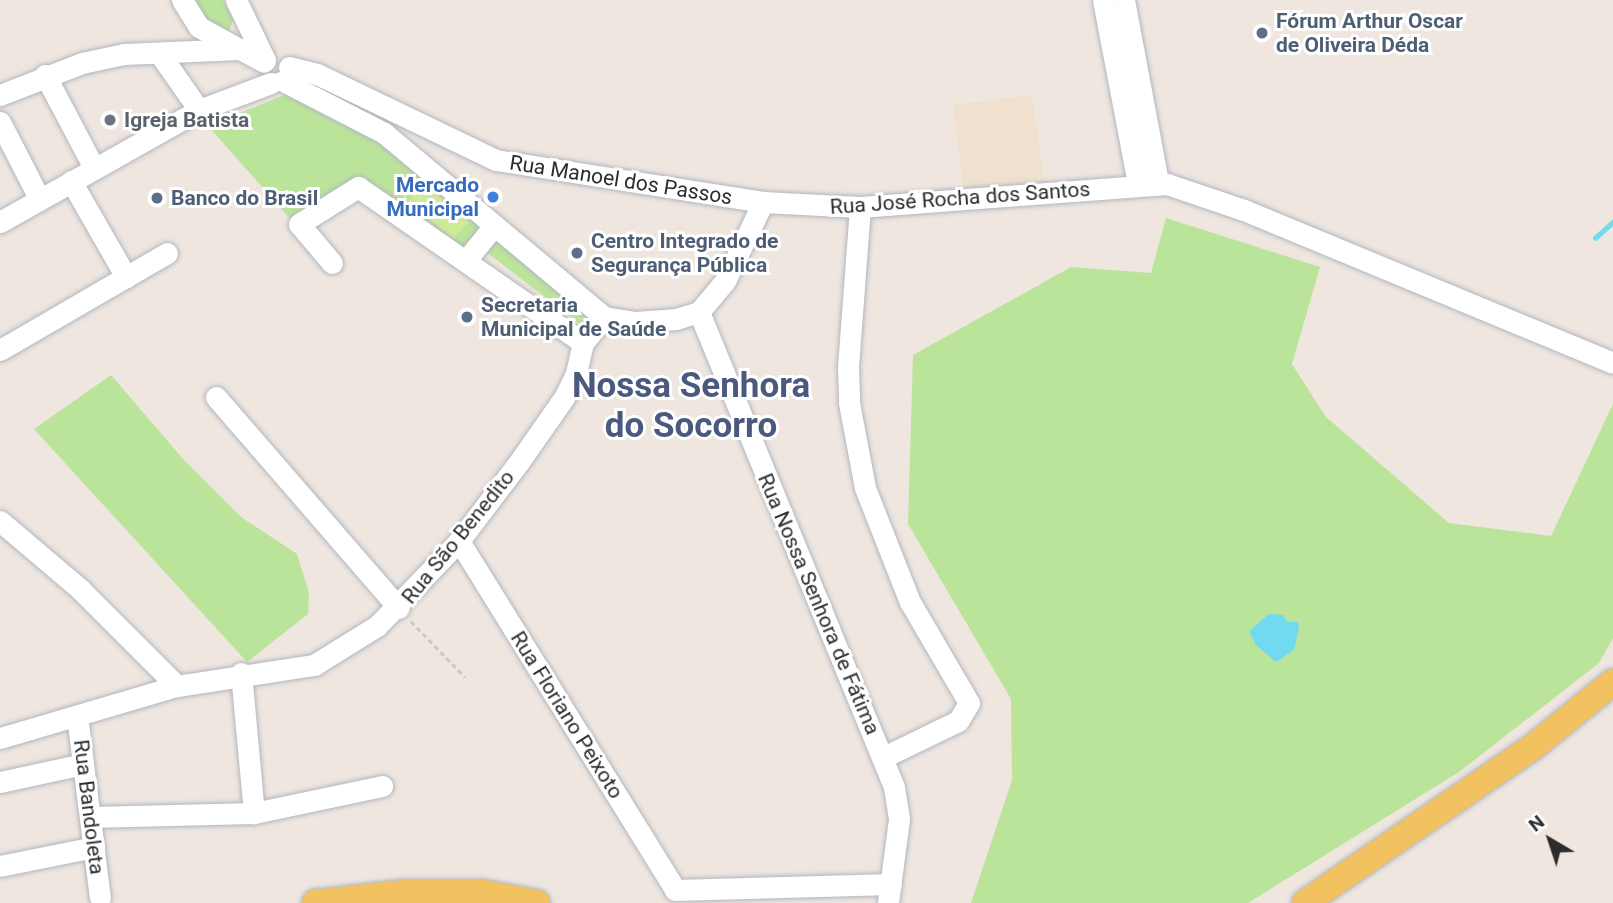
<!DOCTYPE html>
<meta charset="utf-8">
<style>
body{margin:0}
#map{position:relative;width:1613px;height:903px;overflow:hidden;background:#eee6df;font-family:Roboto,sans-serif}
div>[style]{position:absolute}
.education>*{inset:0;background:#efe1ce}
.green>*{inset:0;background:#bbe49b}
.pitch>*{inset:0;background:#d0eb97}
.water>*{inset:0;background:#72daf0}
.stream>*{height:4.5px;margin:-2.25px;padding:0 2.25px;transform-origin:2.25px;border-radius:2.25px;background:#72daf0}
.path>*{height:2.5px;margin-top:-1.25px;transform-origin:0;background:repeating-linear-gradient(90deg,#c8c8c8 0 5px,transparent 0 8.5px)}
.roads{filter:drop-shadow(0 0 2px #b2b6c0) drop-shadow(0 0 2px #b2b6c0)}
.minor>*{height:21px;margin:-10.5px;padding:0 10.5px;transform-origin:10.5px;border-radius:10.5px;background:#fff}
.major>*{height:26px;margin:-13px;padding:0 13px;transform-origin:13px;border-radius:13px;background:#f2c160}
.dots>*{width:19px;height:19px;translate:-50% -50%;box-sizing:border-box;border:4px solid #fff;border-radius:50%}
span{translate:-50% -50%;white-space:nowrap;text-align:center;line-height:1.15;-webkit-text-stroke:6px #fff;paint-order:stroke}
.service-label{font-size:21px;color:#4e5e75;font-weight:700}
.left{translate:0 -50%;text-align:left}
.worship-label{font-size:21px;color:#5b616d;font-weight:700}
.street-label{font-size:21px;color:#2c2c2c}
.shop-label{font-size:21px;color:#366cbe;font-weight:700}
.right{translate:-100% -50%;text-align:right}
.town-label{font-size:35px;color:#4c597e;font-weight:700}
.north{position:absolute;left:1515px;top:805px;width:70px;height:70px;-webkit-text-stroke:5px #fff;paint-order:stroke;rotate:321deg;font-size:19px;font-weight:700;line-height:28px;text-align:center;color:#2c2c2c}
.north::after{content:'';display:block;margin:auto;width:24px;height:32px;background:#2c2c2c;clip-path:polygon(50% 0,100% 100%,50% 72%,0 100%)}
</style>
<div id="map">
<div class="education">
<i style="clip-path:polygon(1032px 95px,1044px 182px,964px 195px,953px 105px)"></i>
</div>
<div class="green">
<i style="clip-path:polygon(190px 0,223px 0,233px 20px,228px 34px,211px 28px)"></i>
<i style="clip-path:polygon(287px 94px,358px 126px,485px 226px,466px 251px,379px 190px,295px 224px,208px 126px)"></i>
<i style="clip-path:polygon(1166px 218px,1320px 267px,1292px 364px,1326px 417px,1449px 523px,1551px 536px,1613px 404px,1613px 638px,1599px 663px,1459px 772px,1248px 903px,971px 903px,1012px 780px,1011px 699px,908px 524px,913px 355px,1071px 267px,1151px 273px)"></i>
<i style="clip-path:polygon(494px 238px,590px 315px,580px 324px,485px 251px)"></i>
<i style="clip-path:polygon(111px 375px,183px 459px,241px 517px,297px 554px,309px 593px,308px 614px,247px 662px,34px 429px)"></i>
</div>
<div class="pitch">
<i style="clip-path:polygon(424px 182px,471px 220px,453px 239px,408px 202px)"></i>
</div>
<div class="water">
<i style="clip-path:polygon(1269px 614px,1283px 615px,1287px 622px,1298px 622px,1299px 628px,1294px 650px,1276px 662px,1256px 645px,1249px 631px)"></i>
</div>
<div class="stream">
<i style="left:1595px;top:238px;width:24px;rotate:-42deg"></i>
</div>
<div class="path">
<i style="left:411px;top:621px;width:78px;rotate:46deg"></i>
</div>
<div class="roads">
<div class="minor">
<i style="left:182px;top:0;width:32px;rotate:58deg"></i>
<i style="left:199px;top:27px;width:43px;rotate:28.9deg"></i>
<i style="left:236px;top:0;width:67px;rotate:64.2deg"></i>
<i style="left:1103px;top:0;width:187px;rotate:79.2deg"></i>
<i style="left:1124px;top:0;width:185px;rotate:79.4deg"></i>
<i style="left:159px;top:53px;width:70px;rotate:54.9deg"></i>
<i style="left:289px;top:67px;width:29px;rotate:14deg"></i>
<i style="left:317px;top:74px;width:199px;rotate:25.7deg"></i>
<i style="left:496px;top:160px;width:270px;rotate:8.9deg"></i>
<i style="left:763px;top:202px;width:97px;rotate:3deg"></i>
<i style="left:860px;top:207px;width:308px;rotate:-4.3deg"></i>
<i style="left:1167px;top:184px;width:81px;rotate:18.7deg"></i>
<i style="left:1244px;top:210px;width:399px;rotate:22.5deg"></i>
<i style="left:45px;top:75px;width:105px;rotate:62.2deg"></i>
<i style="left:283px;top:81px;width:114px;rotate:27.2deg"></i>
<i style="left:384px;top:133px;width:287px;rotate:39.9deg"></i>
<i style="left:0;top:95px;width:88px;rotate:-21.3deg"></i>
<i style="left:82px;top:63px;width:43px;rotate:-12.1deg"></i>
<i style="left:124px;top:54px;width:116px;rotate:-2.5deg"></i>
<i style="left:240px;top:49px;width:27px;rotate:28deg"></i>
<i style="left:0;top:122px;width:85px;rotate:62.8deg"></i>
<i style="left:71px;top:181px;width:111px;rotate:60.2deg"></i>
<i style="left:860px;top:207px;width:160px;rotate:94.3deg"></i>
<i style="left:848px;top:367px;width:36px;rotate:88deg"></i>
<i style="left:849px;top:403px;width:86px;rotate:79.3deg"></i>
<i style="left:865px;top:488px;width:123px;rotate:68.5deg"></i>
<i style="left:910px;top:602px;width:117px;rotate:59.7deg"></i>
<i style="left:969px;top:703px;width:21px;rotate:121deg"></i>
<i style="left:958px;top:721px;width:82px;rotate:154.1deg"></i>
<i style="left:0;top:222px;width:228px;rotate:-29.4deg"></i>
<i style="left:199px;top:110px;width:77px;rotate:-20.6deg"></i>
<i style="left:467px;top:259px;width:41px;rotate:-50.9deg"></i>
<i style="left:332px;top:263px;width:51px;rotate:-130.2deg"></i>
<i style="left:299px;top:224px;width:70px;rotate:-32.1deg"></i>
<i style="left:358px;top:187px;width:274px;rotate:34.7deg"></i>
<i style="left:699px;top:312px;width:513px;rotate:67.68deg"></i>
<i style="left:894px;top:787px;width:32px;rotate:81deg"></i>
<i style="left:899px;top:819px;width:85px;rotate:97.5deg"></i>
<i style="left:604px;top:317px;width:32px;rotate:9deg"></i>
<i style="left:636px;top:322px;width:40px;rotate:-4.3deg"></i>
<i style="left:676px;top:319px;width:24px;rotate:-17deg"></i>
<i style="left:699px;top:312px;width:40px;rotate:-50deg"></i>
<i style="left:725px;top:281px;width:88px;rotate:-64.3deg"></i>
<i style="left:0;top:350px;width:193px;rotate:-30.1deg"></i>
<i style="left:216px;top:397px;width:279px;rotate:49.1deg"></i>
<i style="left:0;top:521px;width:105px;rotate:40.4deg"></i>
<i style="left:80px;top:589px;width:137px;rotate:45deg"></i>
<i style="left:459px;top:541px;width:410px;rotate:58.2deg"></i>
<i style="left:675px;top:890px;width:216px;rotate:-1.6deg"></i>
<i style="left:241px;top:673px;width:141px;rotate:84.7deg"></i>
<i style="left:77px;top:716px;width:183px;rotate:82.8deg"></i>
<i style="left:0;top:738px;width:184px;rotate:-16.4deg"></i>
<i style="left:177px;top:686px;width:139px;rotate:-8.7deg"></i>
<i style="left:314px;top:665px;width:74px;rotate:-31.8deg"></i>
<i style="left:377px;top:626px;width:118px;rotate:-46deg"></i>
<i style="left:459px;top:541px;width:99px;rotate:-52.8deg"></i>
<i style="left:519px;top:462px;width:80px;rotate:-55.1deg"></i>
<i style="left:565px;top:396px;width:25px;rotate:-64deg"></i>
<i style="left:576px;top:373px;width:31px;rotate:-77deg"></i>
<i style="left:583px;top:343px;width:33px;rotate:-51deg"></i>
<i style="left:0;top:782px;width:85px;rotate:-12.2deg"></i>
<i style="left:90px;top:817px;width:164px;rotate:-1.4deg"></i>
<i style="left:254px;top:813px;width:131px;rotate:-11.9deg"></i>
<i style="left:0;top:866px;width:96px;rotate:-11.4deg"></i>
</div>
<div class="major">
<i style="left:315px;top:903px;width:90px;rotate:-6.4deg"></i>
<i style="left:404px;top:893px;width:79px"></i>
<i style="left:483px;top:893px;width:55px;rotate:10.5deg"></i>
<i style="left:1305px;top:903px;width:276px;rotate:-34.4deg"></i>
<i style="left:1533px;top:747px;width:103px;rotate:-39.1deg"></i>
</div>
</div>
<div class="dots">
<i style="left:1262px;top:33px;background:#5c6f8a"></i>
<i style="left:110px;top:120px;background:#6b7280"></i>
<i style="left:493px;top:197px;background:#3f7fe0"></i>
<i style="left:157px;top:198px;background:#5c6f8a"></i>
<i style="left:577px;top:253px;background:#5c6f8a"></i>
<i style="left:467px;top:317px;background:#5c6f8a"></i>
</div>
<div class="service-label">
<span class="left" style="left:1276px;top:33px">Fórum Arthur Oscar<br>de Oliveira Déda</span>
<span class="left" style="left:171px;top:198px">Banco do Brasil</span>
<span class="left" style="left:591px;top:253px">Centro Integrado de<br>Segurança Pública</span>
<span class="left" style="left:481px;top:317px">Secretaria<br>Municipal de Saúde</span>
</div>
<div class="worship-label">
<span class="left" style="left:124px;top:120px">Igreja Batista</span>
</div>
<div class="street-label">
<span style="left:621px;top:180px;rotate:9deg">Rua Manoel dos Passos</span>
<span style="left:960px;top:198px;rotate:-4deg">Rua José Rocha dos Santos</span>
<span style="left:458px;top:537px;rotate:-51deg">Rua São Benedito</span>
<span style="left:819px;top:604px;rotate:67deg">Rua Nossa Senhora de Fátima</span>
<span style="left:567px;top:715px;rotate:58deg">Rua Floriano Peixoto</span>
<span style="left:89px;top:807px;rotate:83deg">Rua Bandoleta</span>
</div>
<div class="shop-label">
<span class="right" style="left:479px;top:197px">Mercado<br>Municipal</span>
</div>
<div class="town-label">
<span style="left:691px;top:406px">Nossa Senhora<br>do Socorro</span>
</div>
<div class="north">N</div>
</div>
